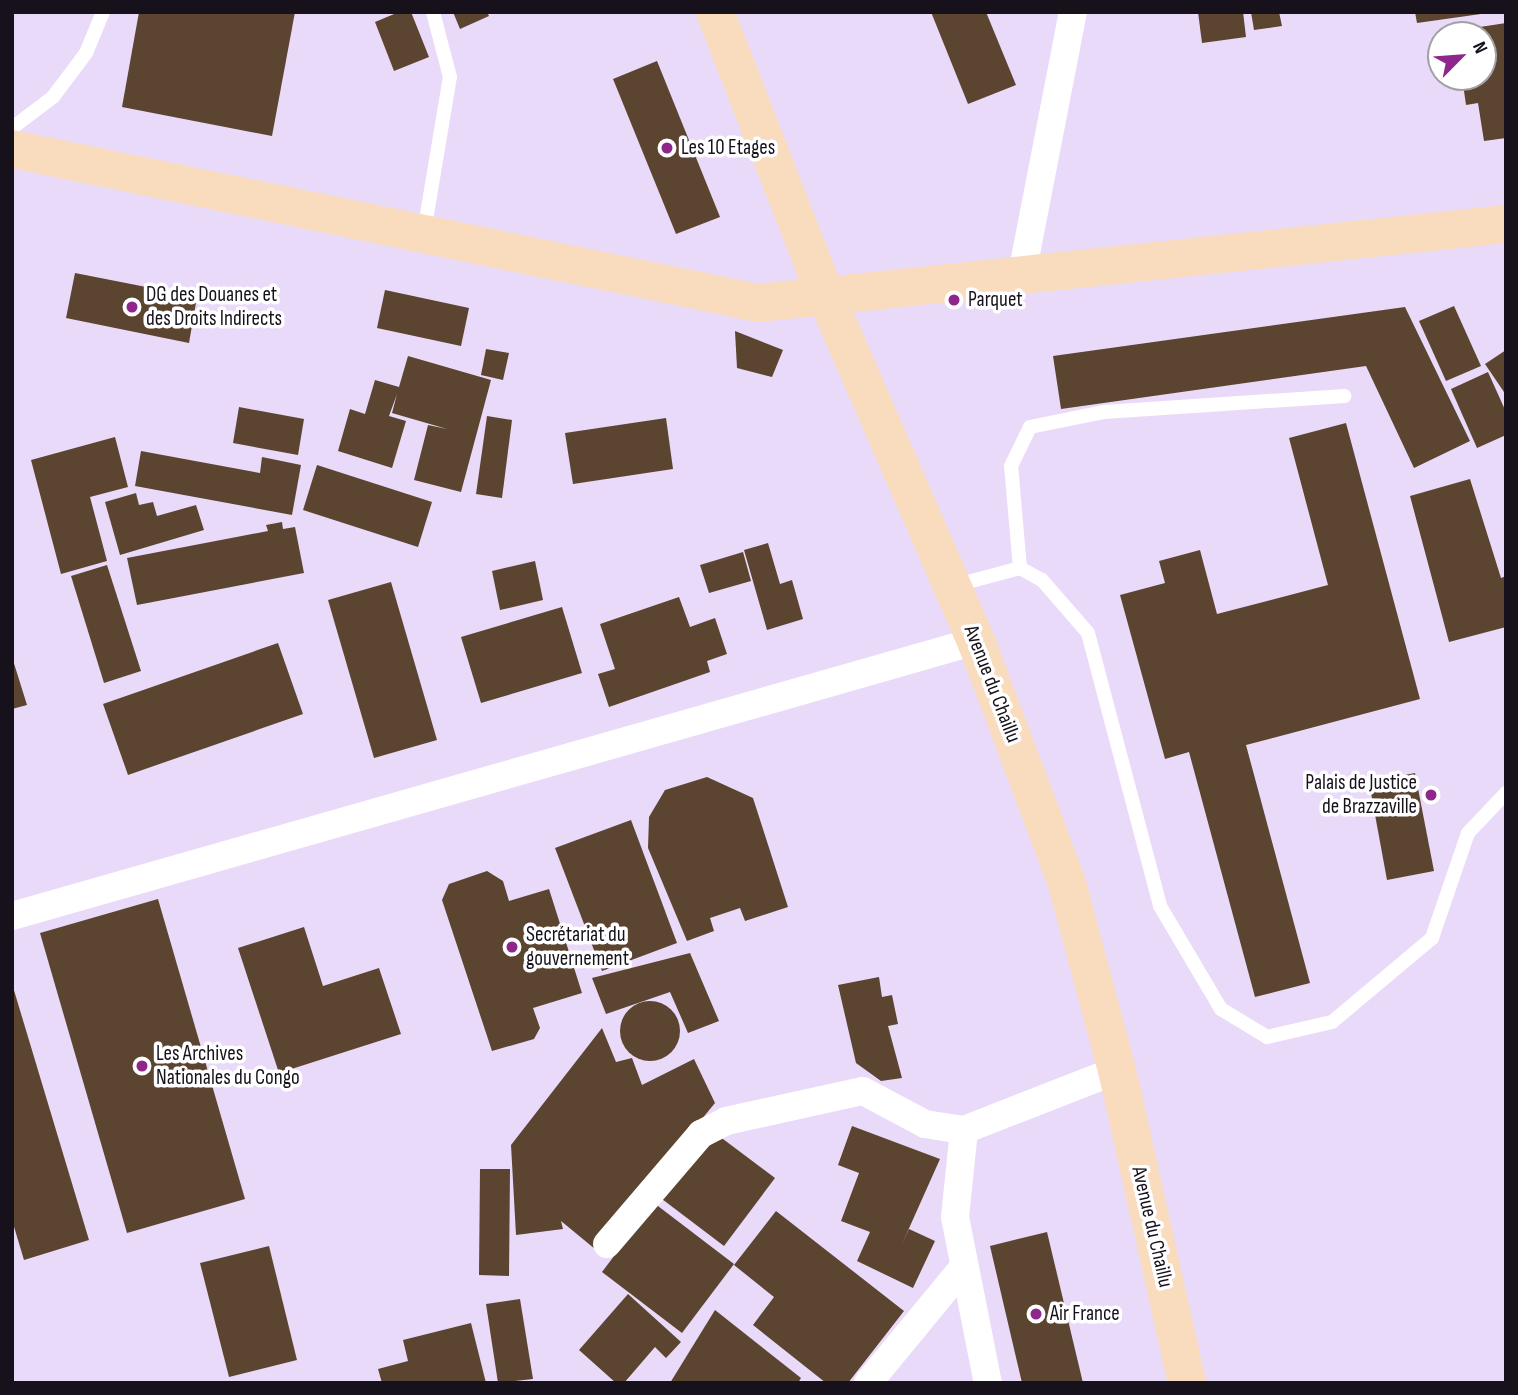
<!DOCTYPE html>
<meta charset="utf-8">
<style>
body{margin:0}
#map{position:relative;width:1518px;height:1395px;overflow:hidden;background:#e9daf9;font-family:"Sofia Sans Condensed",sans-serif}
div>[style]{position:absolute}
.building>*{inset:0;background:#5b4430}
.round{border-radius:50%}
.lane>*{height:14px;margin:-7px;padding:0 7px;transform-origin:7px;border-radius:7px;background:#fff}
.street>*{height:28px;margin:-14px;padding:0 14px;transform-origin:14px;border-radius:14px;background:#fff}
.secondary>*{height:38px;margin:-19px;padding:0 19px;transform-origin:19px;border-radius:19px;background:#f9dcbe}
.dots>*{width:19px;height:19px;translate:-50% -50%;box-sizing:border-box;border:4px solid #fff;border-radius:50%}
span{translate:-50% -50%;white-space:nowrap;text-align:center;line-height:1.15;-webkit-text-stroke:7px #fff;paint-order:stroke}
.poi-label{font-size:21px;color:#16111b}
.left{translate:0 -50%;text-align:left}
.right{translate:-100% -50%;text-align:right}
.street-label{font-size:21px;color:#16111b}
.frame{position:absolute;inset:0;border:14px solid #16111b;pointer-events:none}
.north{position:absolute;left:1427px;top:21px;width:70px;height:70px;box-sizing:border-box;background:#fff;border:2px solid #a2a0a4;border-radius:50%;rotate:65deg;font-size:19px;font-weight:700;line-height:28px;text-align:center;color:#16111b}
.north::after{content:'';display:block;margin:auto;width:24px;height:32px;background:#8e268b;clip-path:polygon(50% 0,100% 100%,50% 72%,0 100%)}
</style>
<div id="map">
<div class="building">
<i style="clip-path:polygon(139px 12px,295px 12px,272px 136px,122px 107px)"></i>
<i style="clip-path:polygon(399px 12px,411px 12px,429px 57px,394px 71px,375px 22px)"></i>
<i style="clip-path:polygon(453px 12px,487px 12px,489px 16px,460px 29px)"></i>
<i style="clip-path:polygon(931px 12px,986px 12px,1016px 85px,968px 104px)"></i>
<i style="clip-path:polygon(1198px 12px,1243px 12px,1246px 37px,1202px 43px)"></i>
<i style="clip-path:polygon(1251px 12px,1279px 12px,1282px 26px,1254px 30px)"></i>
<i style="clip-path:polygon(1415px 12px,1480px 12px,1481px 14px,1417px 23px)"></i>
<i style="clip-path:polygon(1506px 23px,1506px 138px,1484px 141px,1478px 103px,1466px 105px,1462px 77px,1483px 77px,1483px 35px,1468px 35px,1467px 29px)"></i>
<i style="clip-path:polygon(657px 61px,720px 217px,676px 234px,613px 79px)"></i>
<i style="clip-path:polygon(75px 273px,197px 297px,189px 343px,66px 318px)"></i>
<i style="clip-path:polygon(385px 290px,469px 308px,461px 346px,377px 328px)"></i>
<i style="clip-path:polygon(1454px 306px,1481px 366px,1446px 381px,1419px 321px)"></i>
<i style="clip-path:polygon(1405px 307px,1470px 441px,1414px 468px,1366px 366px,1061px 409px,1053px 356px)"></i>
<i style="clip-path:polygon(735px 331px,783px 350px,772px 377px,737px 368px)"></i>
<i style="clip-path:polygon(486px 349px,509px 353px,503px 380px,481px 375px)"></i>
<i style="clip-path:polygon(1506px 350px,1506px 395px,1485px 364px)"></i>
<i style="clip-path:polygon(408px 356px,491px 380px,461px 492px,414px 480px,428px 425px,447px 429px,392px 413px,397px 394px,389px 416px,406px 421px,392px 468px,338px 451px,350px 409px,365px 414px,375px 380px,399px 387px)"></i>
<i style="clip-path:polygon(1488px 372px,1506px 412px,1506px 435px,1477px 448px,1451px 389px)"></i>
<i style="clip-path:polygon(239px 407px,304px 419px,298px 455px,233px 443px)"></i>
<i style="clip-path:polygon(487px 416px,512px 420px,502px 498px,476px 494px)"></i>
<i style="clip-path:polygon(666px 418px,673px 469px,573px 484px,565px 433px)"></i>
<i style="clip-path:polygon(1346px 423px,1420px 699px,1246px 745px,1310px 983px,1255px 997px,1189px 752px,1165px 759px,1120px 595px,1165px 583px,1159px 561px,1200px 550px,1217px 614px,1328px 585px,1289px 438px)"></i>
<i style="clip-path:polygon(115px 437px,128px 487px,90px 497px,107px 561px,61px 574px,31px 460px)"></i>
<i style="clip-path:polygon(141px 451px,260px 473px,262px 457px,301px 465px,292px 515px,135px 486px)"></i>
<i style="clip-path:polygon(317px 465px,432px 502px,418px 547px,303px 510px)"></i>
<i style="clip-path:polygon(1470px 479px,1501px 578px,1506px 576px,1506px 627px,1449px 642px,1410px 496px)"></i>
<i style="clip-path:polygon(136px 493px,139px 505px,153px 502px,157px 516px,196px 505px,204px 530px,120px 555px,105px 502px)"></i>
<i style="clip-path:polygon(282px 522px,283px 529px,295px 527px,304px 573px,137px 605px,127px 558px,268px 531px,266px 525px)"></i>
<i style="clip-path:polygon(768px 543px,780px 584px,792px 580px,803px 619px,767px 630px,744px 550px)"></i>
<i style="clip-path:polygon(743px 552px,751px 581px,709px 593px,700px 565px)"></i>
<i style="clip-path:polygon(535px 561px,543px 600px,500px 610px,492px 571px)"></i>
<i style="clip-path:polygon(107px 565px,141px 671px,104px 683px,71px 576px)"></i>
<i style="clip-path:polygon(391px 582px,437px 740px,374px 758px,328px 600px)"></i>
<i style="clip-path:polygon(679px 597px,690px 627px,715px 618px,727px 654px,707px 661px,710px 672px,609px 707px,598px 674px,615px 669px,600px 624px)"></i>
<i style="clip-path:polygon(562px 607px,582px 673px,481px 703px,461px 637px)"></i>
<i style="clip-path:polygon(278px 643px,303px 714px,128px 775px,103px 704px)"></i>
<i style="clip-path:polygon(12px 657px,27px 705px,12px 709px)"></i>
<i style="clip-path:polygon(1415px 773px,1434px 871px,1387px 880px,1369px 782px)"></i>
<i style="clip-path:polygon(707px 777px,753px 798px,788px 907px,745px 921px,740px 908px,710px 918px,714px 931px,687px 941px,648px 848px,649px 817px,665px 790px)"></i>
<i style="clip-path:polygon(631px 820px,677px 943px,602px 971px,555px 848px)"></i>
<i style="clip-path:polygon(487px 871px,503px 881px,509px 901px,549px 889px,582px 993px,533px 1008px,540px 1028px,534px 1039px,492px 1051px,442px 900px,449px 884px)"></i>
<i style="clip-path:polygon(158px 899px,245px 1199px,127px 1233px,40px 933px)"></i>
<i style="clip-path:polygon(304px 927px,323px 986px,379px 968px,401px 1034px,279px 1073px,238px 948px)"></i>
<i style="clip-path:polygon(690px 953px,719px 1021px,688px 1033px,670px 992px,606px 1014px,592px 978px)"></i>
<i style="clip-path:polygon(879px 977px,882px 997px,892px 995px,898px 1024px,888px 1026px,902px 1078px,881px 1081px,856px 1063px,838px 985px)"></i>
<i style="clip-path:polygon(13px 987px,89px 1240px,24px 1260px,12px 1220px)"></i>
<i class="round" style="left:620px;top:1001px;width:60px;height:60px"></i>
<i style="clip-path:polygon(602px 1028px,616px 1062px,632px 1058px,642px 1085px,694px 1059px,715px 1103px,595px 1249px,561px 1221px,563px 1229px,516px 1235px,511px 1145px)"></i>
<i style="clip-path:polygon(852px 1126px,940px 1159px,902px 1244px,909px 1229px,935px 1241px,913px 1288px,857px 1261px,870px 1232px,841px 1221px,859px 1173px,838px 1165px)"></i>
<i style="clip-path:polygon(711px 1130px,775px 1178px,724px 1246px,658px 1196px)"></i>
<i style="clip-path:polygon(480px 1169px,510px 1169px,509px 1276px,479px 1275px)"></i>
<i style="clip-path:polygon(654px 1203px,734px 1264px,682px 1333px,602px 1272px)"></i>
<i style="clip-path:polygon(776px 1211px,904px 1311px,848px 1383px,826px 1383px,753px 1325px,774px 1297px,734px 1265px)"></i>
<i style="clip-path:polygon(1047px 1232px,1083px 1383px,1022px 1383px,990px 1246px)"></i>
<i style="clip-path:polygon(269px 1246px,297px 1360px,229px 1377px,200px 1263px)"></i>
<i style="clip-path:polygon(628px 1294px,681px 1342px,666px 1358px,655px 1347px,624px 1383px,616px 1383px,579px 1350px)"></i>
<i style="clip-path:polygon(520px 1299px,533px 1379px,498px 1383px,486px 1304px)"></i>
<i style="clip-path:polygon(715px 1310px,801px 1378px,798px 1383px,670px 1383px)"></i>
<i style="clip-path:polygon(471px 1323px,486px 1383px,382px 1383px,378px 1369px,408px 1361px,403px 1340px)"></i>
</div>
<div class="lane">
<i style="left:12px;top:128px;width:51px;rotate:-37.1deg"></i>
<i style="left:53px;top:97px;width:55px;rotate:-53.1deg"></i>
<i style="left:86px;top:53px;width:44px;rotate:-67.5deg"></i>
<i style="left:424px;top:232px;width:157px;rotate:-80.5deg"></i>
<i style="left:450px;top:77px;width:67px;rotate:-104.7deg"></i>
<i style="left:1020px;top:568px;width:102px;rotate:-95deg"></i>
<i style="left:1011px;top:466px;width:43px;rotate:-64deg"></i>
<i style="left:1030px;top:427px;width:76px;rotate:-11.5deg"></i>
<i style="left:1104px;top:412px;width:241px;rotate:-3.8deg"></i>
<i style="left:953px;top:586px;width:69px;rotate:-15deg"></i>
<i style="left:1020px;top:568px;width:25px;rotate:29deg"></i>
<i style="left:1042px;top:580px;width:70px;rotate:49deg"></i>
<i style="left:1088px;top:633px;width:282px;rotate:75.2deg"></i>
<i style="left:1160px;top:906px;width:120px;rotate:59.4deg"></i>
<i style="left:1221px;top:1009px;width:54px;rotate:31.3deg"></i>
<i style="left:1267px;top:1037px;width:67px;rotate:-13deg"></i>
<i style="left:1332px;top:1022px;width:131px;rotate:-40deg"></i>
<i style="left:1432px;top:938px;width:111px;rotate:-71.1deg"></i>
<i style="left:1468px;top:833px;width:55px;rotate:-46.5deg"></i>
</div>
<div class="street">
<i style="left:1022px;top:274px;width:267px;rotate:-79deg"></i>
<i style="left:12px;top:916px;width:1002px;rotate:-15.92deg"></i>
<i style="left:964px;top:1130px;width:87px;rotate:95.9deg"></i>
<i style="left:955px;top:1217px;width:169px;rotate:78.8deg"></i>
<i style="left:607px;top:1244px;width:145px;rotate:-49.5deg"></i>
<i style="left:701px;top:1134px;width:28px;rotate:-27deg"></i>
<i style="left:726px;top:1121px;width:140px;rotate:-12.4deg"></i>
<i style="left:863px;top:1091px;width:70px;rotate:28deg"></i>
<i style="left:925px;top:1124px;width:39px;rotate:9deg"></i>
<i style="left:964px;top:1130px;width:164px;rotate:-21.4deg"></i>
<i style="left:868px;top:1383px;width:146px;rotate:-50.5deg"></i>
</div>
<div class="secondary">
<i style="left:715px;top:12px;width:305px;rotate:68.7deg"></i>
<i style="left:826px;top:296px;width:376px;rotate:66.5deg"></i>
<i style="left:976px;top:641px;width:255px;rotate:69.4deg"></i>
<i style="left:1066px;top:880px;width:197px;rotate:75deg"></i>
<i style="left:1117px;top:1070px;width:321px;rotate:77.4deg"></i>
<i style="left:12px;top:149px;width:762px;rotate:11.66deg"></i>
<i style="left:758px;top:303px;width:752px;rotate:-6.03deg"></i>
</div>
<div class="dots">
<i style="left:667px;top:148px;background:#8e268b"></i>
<i style="left:954px;top:300px;background:#8e268b"></i>
<i style="left:132px;top:307px;background:#8e268b"></i>
<i style="left:1431px;top:795px;background:#8e268b"></i>
<i style="left:512px;top:947px;background:#8e268b"></i>
<i style="left:142px;top:1066px;background:#8e268b"></i>
<i style="left:1036px;top:1314px;background:#8e268b"></i>
</div>
<div class="poi-label">
<span class="left" style="left:681px;top:148px">Les 10 Etages</span>
<span class="left" style="left:146px;top:307px">DG des Douanes et<br>des Droits Indirects</span>
<span class="left" style="left:968px;top:300px">Parquet</span>
<span class="right" style="left:1417px;top:795px">Palais de Justice<br>de Brazzaville</span>
<span class="left" style="left:526px;top:947px">Secrétariat du<br>gouvernement</span>
<span class="left" style="left:156px;top:1066px">Les Archives<br>Nationales du Congo</span>
<span class="left" style="left:1050px;top:1314px">Air France</span>
</div>
<div class="street-label">
<span style="left:992px;top:684px;rotate:69deg">Avenue du Chaillu</span>
<span style="left:1152px;top:1227px;rotate:77deg">Avenue du Chaillu</span>
</div>
<div class="frame"></div>
<div class="north">N</div>
</div>
